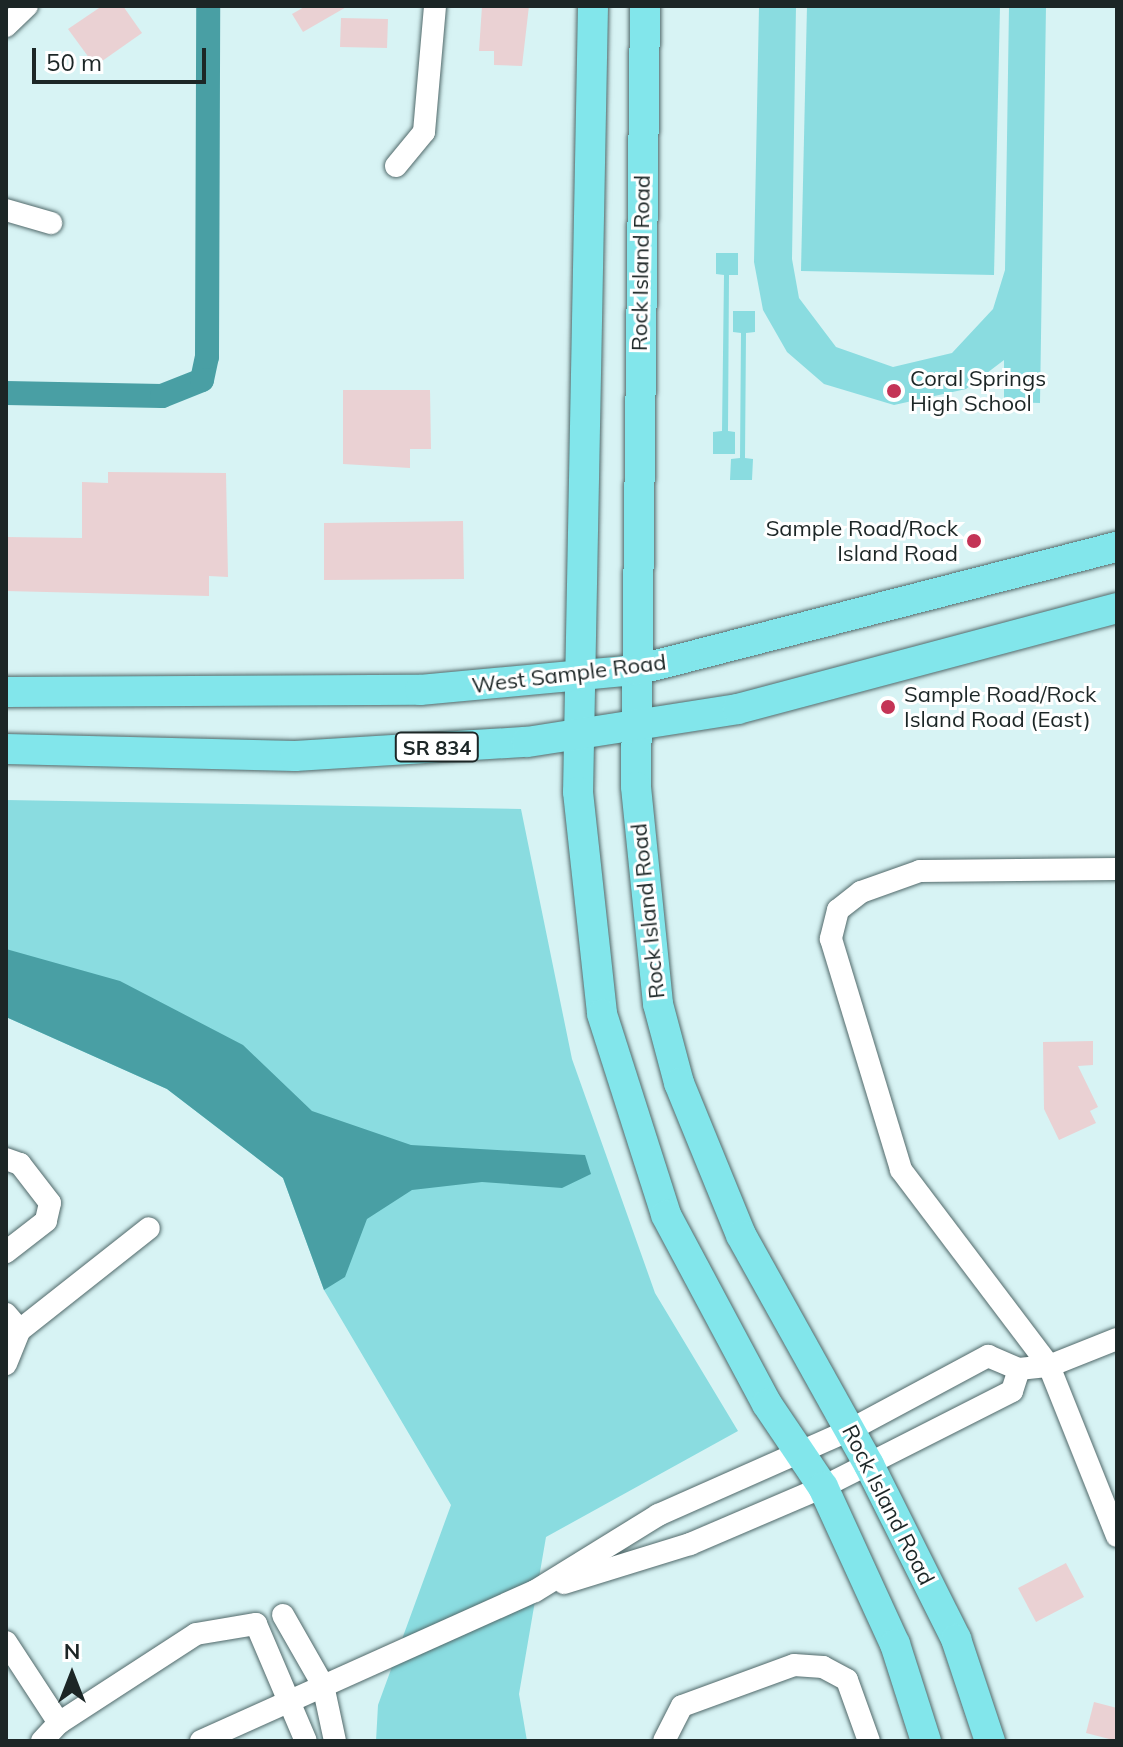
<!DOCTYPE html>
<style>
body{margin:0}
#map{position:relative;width:1123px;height:1747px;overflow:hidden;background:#d7f3f4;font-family:Mulish,sans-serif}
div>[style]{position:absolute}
.green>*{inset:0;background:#8adce0}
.water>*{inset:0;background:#499fa4}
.canal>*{height:24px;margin:-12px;padding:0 12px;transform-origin:12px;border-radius:12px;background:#499fa4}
.building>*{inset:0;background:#ead1d3}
.roads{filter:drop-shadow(0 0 2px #51696a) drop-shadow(0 0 2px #51696a)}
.minor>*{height:22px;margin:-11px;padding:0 11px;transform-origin:11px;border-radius:11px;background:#fff}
.major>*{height:30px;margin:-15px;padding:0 15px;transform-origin:15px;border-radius:15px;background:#82e6eb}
.dots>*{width:22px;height:22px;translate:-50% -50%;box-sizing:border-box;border:4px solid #fff;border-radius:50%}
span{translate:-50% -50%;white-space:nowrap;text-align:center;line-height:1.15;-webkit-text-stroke:6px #fff;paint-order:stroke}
.shield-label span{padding:2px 6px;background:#fff;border:2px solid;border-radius:6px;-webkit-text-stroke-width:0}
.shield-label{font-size:20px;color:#1c2626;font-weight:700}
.street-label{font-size:22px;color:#1c2626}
.poi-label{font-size:22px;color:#1c2626}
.left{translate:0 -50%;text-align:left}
.right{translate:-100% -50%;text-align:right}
.frame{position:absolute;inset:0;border:8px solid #1c2626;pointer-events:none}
.north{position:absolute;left:32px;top:1635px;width:80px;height:80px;-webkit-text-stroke:6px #fff;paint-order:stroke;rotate:0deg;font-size:22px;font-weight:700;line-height:32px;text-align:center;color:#1c2626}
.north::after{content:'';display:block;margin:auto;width:28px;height:36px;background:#1c2626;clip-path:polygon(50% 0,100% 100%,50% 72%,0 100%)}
.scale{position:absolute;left:32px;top:48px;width:174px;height:36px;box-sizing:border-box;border:4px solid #1c2626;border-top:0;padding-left:10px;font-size:24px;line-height:28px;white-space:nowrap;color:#1c2626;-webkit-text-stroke:6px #fff;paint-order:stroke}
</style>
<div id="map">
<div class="green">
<i style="clip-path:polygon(759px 6px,796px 6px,792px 259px,799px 298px,836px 347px,893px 367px,952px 353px,993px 309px,1005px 270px,1009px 6px,1046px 6px,1040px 403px,1004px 402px,1004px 360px,966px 389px,894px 405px,824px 384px,787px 352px,763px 310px,754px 262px)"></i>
<i style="clip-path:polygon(807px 6px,1000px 6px,994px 275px,801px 271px)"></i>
<i style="clip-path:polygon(716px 253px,738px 253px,738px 275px,729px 275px,728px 431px,735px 432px,735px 454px,713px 454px,713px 432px,722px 431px,724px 275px,716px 274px)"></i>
<i style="clip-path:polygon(733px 311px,755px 311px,755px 332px,746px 333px,745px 458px,753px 459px,752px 480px,730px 480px,731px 459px,740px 458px,741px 333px,733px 332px)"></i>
<i style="clip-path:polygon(6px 800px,521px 809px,572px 1059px,655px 1293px,738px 1431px,546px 1537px,519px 1694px,527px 1741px,376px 1741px,378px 1705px,451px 1505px,324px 1290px,283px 1178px,167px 1089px,6px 1017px)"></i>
</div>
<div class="water">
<i style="clip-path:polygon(6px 949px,120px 981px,243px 1045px,312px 1111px,411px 1145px,585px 1155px,591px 1174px,562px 1188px,482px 1182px,412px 1190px,367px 1219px,345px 1277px,324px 1290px,283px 1178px,167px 1089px,6px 1017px)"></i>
</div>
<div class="canal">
<i style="left:6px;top:393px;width:156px;rotate:1.1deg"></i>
<i style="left:162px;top:396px;width:43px;rotate:-21.8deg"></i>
<i style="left:202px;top:380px;width:24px;rotate:-78deg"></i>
<i style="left:207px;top:357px;width:351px;rotate:-89.8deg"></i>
</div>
<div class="building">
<i style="clip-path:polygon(102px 6px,123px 6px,142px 33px,95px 66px,68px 29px)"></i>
<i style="clip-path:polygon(306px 6px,348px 6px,303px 32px,292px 14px)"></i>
<i style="clip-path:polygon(482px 6px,529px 6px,522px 66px,494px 65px,494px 51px,479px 51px)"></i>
<i style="clip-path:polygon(341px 18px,388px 19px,387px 48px,340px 47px)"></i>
<i style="clip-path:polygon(343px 390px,430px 390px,431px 449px,410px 449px,410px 468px,343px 464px)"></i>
<i style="clip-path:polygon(108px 472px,226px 473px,228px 577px,209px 576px,209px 596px,6px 591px,6px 537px,82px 538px,82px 482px,108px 483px)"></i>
<i style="clip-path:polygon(463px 521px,464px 579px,324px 580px,324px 523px)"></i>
<i style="clip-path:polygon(1093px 1041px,1093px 1065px,1078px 1066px,1098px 1107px,1090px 1111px,1096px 1123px,1059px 1140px,1044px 1109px,1043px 1042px)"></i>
<i style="clip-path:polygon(1066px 1563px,1084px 1597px,1036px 1622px,1018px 1588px)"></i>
<i style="clip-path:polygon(1094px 1702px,1117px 1708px,1117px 1741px,1086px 1733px)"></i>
</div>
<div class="roads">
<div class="minor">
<i style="left:6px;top:26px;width:29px;rotate:-44deg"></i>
<i style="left:396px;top:166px;width:44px;rotate:-50.5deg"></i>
<i style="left:424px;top:132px;width:126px;rotate:-85deg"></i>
<i style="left:6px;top:210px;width:47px;rotate:16.1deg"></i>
<i style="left:1117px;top:869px;width:197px;rotate:179.4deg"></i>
<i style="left:920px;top:871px;width:63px;rotate:160.4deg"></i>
<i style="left:861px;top:892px;width:29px;rotate:142deg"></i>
<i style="left:838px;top:910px;width:30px;rotate:104deg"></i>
<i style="left:831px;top:939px;width:241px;rotate:73.1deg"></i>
<i style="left:901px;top:1170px;width:246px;rotate:52.9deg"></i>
<i style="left:1049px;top:1366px;width:183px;rotate:68.2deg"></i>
<i style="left:6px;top:1159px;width:15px;rotate:20deg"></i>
<i style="left:20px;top:1164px;width:49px;rotate:52.4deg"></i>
<i style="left:50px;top:1203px;width:18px;rotate:103deg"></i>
<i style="left:46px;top:1221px;width:51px;rotate:142.2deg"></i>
<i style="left:6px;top:1314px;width:21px;rotate:49deg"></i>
<i style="left:6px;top:1364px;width:37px;rotate:-68deg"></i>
<i style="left:20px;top:1330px;width:164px;rotate:-38.3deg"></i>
<i style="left:564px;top:1583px;width:132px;rotate:-17.2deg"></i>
<i style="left:690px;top:1544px;width:145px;rotate:-23.2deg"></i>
<i style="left:823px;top:1487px;width:212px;rotate:-26.9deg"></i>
<i style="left:1012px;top:1391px;width:23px;rotate:-72deg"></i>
<i style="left:283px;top:1615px;width:81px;rotate:60.3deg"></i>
<i style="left:323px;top:1685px;width:57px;rotate:77.9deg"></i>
<i style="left:6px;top:1642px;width:97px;rotate:56.8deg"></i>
<i style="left:59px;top:1723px;width:163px;rotate:-33deg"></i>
<i style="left:196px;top:1634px;width:61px;rotate:-9.5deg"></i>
<i style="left:256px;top:1624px;width:127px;rotate:66.9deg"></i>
<i style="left:42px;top:1741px;width:25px;rotate:-47deg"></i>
<i style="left:201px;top:1741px;width:366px;rotate:-24.2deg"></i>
<i style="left:535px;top:1591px;width:145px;rotate:-31.7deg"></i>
<i style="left:658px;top:1515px;width:210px;rotate:-23.9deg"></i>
<i style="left:850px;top:1430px;width:157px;rotate:-28.2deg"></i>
<i style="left:988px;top:1356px;width:34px;rotate:23deg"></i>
<i style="left:1019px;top:1369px;width:30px;rotate:-6deg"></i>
<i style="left:1049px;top:1366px;width:73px;rotate:-21.7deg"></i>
<i style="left:664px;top:1741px;width:39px;rotate:-63deg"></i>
<i style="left:682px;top:1706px;width:119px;rotate:-20.1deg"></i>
<i style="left:794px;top:1665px;width:29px;rotate:4deg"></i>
<i style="left:823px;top:1667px;width:27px;rotate:28deg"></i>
<i style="left:847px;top:1680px;width:65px;rotate:70.2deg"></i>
</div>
<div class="major">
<i style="left:593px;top:6px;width:786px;rotate:91.09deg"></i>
<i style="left:578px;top:792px;width:223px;rotate:83.8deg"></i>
<i style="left:602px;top:1014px;width:211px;rotate:72.3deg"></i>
<i style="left:666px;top:1215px;width:214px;rotate:61.9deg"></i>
<i style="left:767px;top:1404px;width:100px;rotate:56deg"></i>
<i style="left:823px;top:1487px;width:173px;rotate:65.4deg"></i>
<i style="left:895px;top:1644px;width:102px;rotate:72.3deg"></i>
<i style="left:645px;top:6px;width:781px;rotate:90.66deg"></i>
<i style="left:636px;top:787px;width:218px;rotate:84.2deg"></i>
<i style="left:658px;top:1004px;width:82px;rotate:75.1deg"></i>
<i style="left:679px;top:1083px;width:164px;rotate:67.8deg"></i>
<i style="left:741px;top:1235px;width:263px;rotate:60.9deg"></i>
<i style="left:869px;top:1465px;width:195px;rotate:63.4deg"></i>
<i style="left:956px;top:1639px;width:108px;rotate:71.6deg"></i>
<i style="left:6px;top:692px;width:414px;rotate:-0.3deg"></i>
<i style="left:420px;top:690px;width:218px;rotate:-5.3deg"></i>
<i style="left:637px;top:670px;width:496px;rotate:-14.4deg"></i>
<i style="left:6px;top:749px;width:289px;rotate:1.4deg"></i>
<i style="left:295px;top:756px;width:232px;rotate:-3.5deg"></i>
<i style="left:527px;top:742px;width:214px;rotate:-8.9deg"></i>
<i style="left:738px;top:709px;width:392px;rotate:-14.9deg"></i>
</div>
</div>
<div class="dots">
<i style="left:894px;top:391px;background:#c43456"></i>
<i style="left:974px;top:541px;background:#c43456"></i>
<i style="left:888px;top:707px;background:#c43456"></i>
</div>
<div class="shield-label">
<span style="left:437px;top:747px">SR 834</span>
</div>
<div class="street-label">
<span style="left:641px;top:263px;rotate:-89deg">Rock Island Road</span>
<span style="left:569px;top:674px;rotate:-7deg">West Sample Road</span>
<span style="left:648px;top:911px;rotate:-96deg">Rock Island Road</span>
<span style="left:888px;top:1505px;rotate:63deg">Rock Island Road</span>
</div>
<div class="poi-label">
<span class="left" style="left:910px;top:391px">Coral Springs<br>High School</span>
<span class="right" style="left:958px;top:541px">Sample Road/Rock<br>Island Road</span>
<span class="left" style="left:904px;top:707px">Sample Road/Rock<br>Island Road (East)</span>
</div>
<div class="frame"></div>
<div class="north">N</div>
<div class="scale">50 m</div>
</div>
